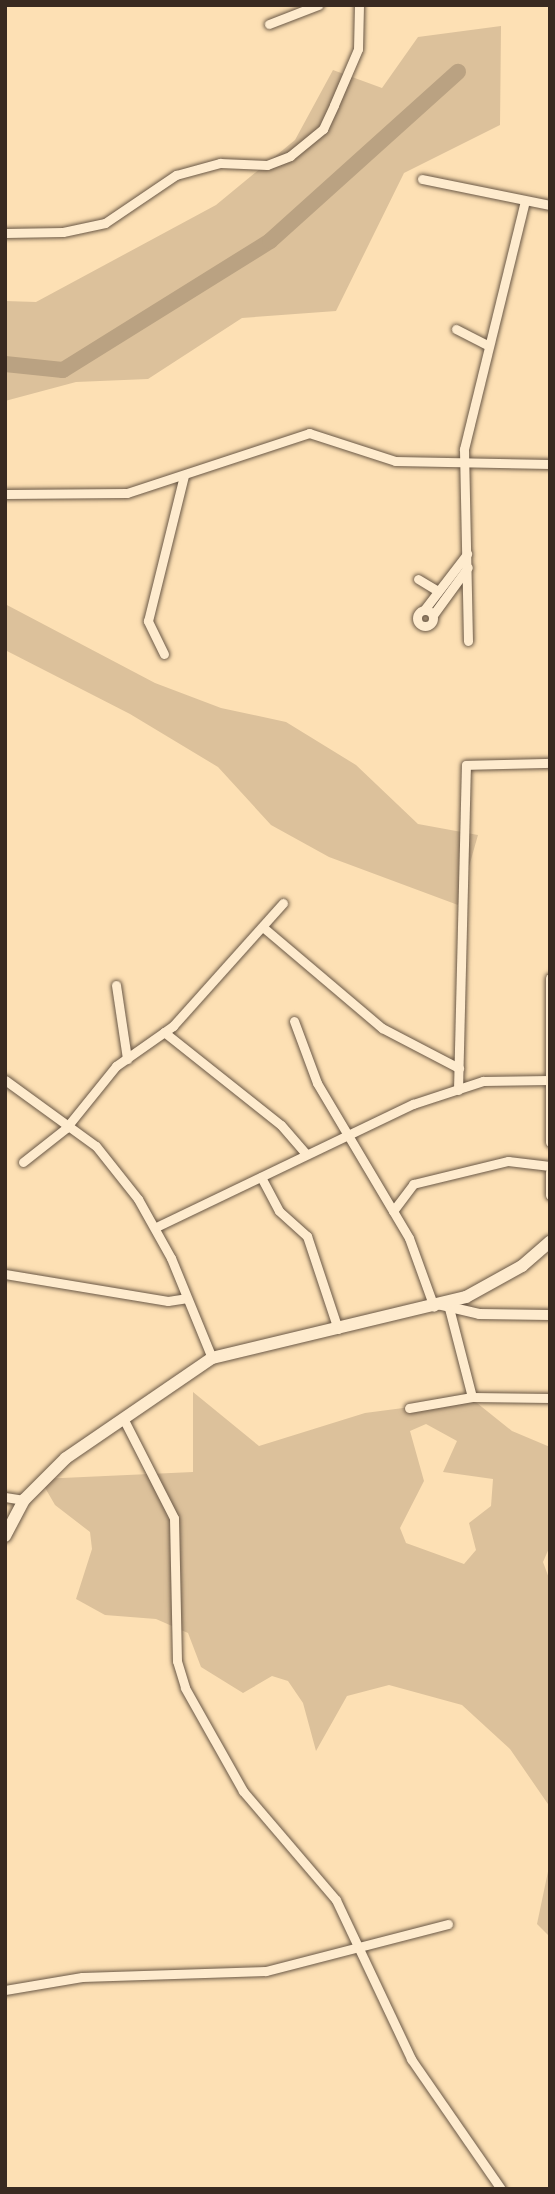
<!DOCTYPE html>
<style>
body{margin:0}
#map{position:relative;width:555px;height:2194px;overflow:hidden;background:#fde0b4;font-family:"IM FELL French Canon",serif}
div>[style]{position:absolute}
.green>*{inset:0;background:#dcc19b}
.river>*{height:16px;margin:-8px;padding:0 8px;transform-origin:8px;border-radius:8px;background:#baa282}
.roads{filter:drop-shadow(0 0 2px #6a5846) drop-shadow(0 0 2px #6a5846)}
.minor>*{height:9px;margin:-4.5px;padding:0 4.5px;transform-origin:4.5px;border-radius:4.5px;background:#feebce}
.minor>.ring{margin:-4.5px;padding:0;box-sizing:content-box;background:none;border:9px solid #feebce;border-radius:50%}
.tertiary>*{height:10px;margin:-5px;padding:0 5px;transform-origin:5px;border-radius:5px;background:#feebce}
.secondary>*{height:12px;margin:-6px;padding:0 6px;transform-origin:6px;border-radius:6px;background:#feebce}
span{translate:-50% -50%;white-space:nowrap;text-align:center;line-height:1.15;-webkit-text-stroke:5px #feebce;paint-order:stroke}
.frame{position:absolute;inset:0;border:7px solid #392a21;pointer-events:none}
</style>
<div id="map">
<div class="green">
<i style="clip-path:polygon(501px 26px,500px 125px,404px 173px,336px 311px,242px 318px,148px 379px,76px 382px,5px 401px,5px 301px,36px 302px,216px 205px,295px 140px,333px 70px,382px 88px,418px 37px)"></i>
<i style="clip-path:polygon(5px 604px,155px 683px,221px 708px,286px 722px,356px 765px,418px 824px,478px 835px,458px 905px,329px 857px,271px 825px,218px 767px,130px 714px,5px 650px)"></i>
<i style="clip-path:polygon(evenodd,193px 1392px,259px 1446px,365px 1413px,472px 1399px,512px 1431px,550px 1447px,550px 1546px,543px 1562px,550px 1581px,550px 1807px,510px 1749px,462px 1705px,389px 1685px,347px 1696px,316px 1751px,303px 1703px,288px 1681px,272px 1676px,243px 1693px,201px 1667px,188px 1633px,156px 1619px,105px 1615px,76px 1599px,92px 1549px,90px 1532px,55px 1505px,40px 1479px,193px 1472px,193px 1392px,426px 1424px,457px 1441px,443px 1472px,493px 1479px,491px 1506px,469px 1523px,476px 1550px,464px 1564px,406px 1543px,400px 1528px,424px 1481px,410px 1431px,426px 1424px)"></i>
<i style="clip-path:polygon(550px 1862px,550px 1937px,537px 1924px)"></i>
</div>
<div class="river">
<i style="left:5px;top:364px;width:58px;rotate:5.9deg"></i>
<i style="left:63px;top:370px;width:244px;rotate:-31.9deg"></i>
<i style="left:270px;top:241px;width:253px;rotate:-42deg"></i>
</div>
<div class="roads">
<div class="minor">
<i style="left:269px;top:24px;width:53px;rotate:-21.2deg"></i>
<i style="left:422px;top:179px;width:131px;rotate:11.5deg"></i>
<i style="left:5px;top:233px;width:58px;rotate:-1deg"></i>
<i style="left:63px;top:232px;width:43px;rotate:-12.1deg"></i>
<i style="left:105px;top:223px;width:86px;rotate:-34.1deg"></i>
<i style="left:176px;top:175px;width:46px;rotate:-15.3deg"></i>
<i style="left:220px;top:163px;width:47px;rotate:2.4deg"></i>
<i style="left:267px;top:165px;width:25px;rotate:-21deg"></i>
<i style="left:290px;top:156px;width:43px;rotate:-39.3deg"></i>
<i style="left:323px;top:129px;width:26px;rotate:-65deg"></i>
<i style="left:334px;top:105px;width:61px;rotate:-66.8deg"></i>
<i style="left:358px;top:49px;width:44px;rotate:-88.7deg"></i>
<i style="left:456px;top:329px;width:36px;rotate:27deg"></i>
<i style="left:5px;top:494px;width:122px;rotate:-0.5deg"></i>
<i style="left:127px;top:493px;width:192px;rotate:-18.2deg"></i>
<i style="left:309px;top:433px;width:90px;rotate:18deg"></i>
<i style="left:395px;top:461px;width:155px;rotate:1.1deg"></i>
<i style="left:418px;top:579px;width:23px;rotate:31deg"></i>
<i style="left:424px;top:610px;width:71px;rotate:-52.5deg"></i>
<i class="ring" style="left:417px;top:610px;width:7px;height:7px"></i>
<i style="left:433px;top:615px;width:59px;rotate:-53.9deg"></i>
<i style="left:468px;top:641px;width:192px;rotate:-91.2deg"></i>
<i style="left:464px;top:449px;width:255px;rotate:-76.2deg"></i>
<i style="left:164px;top:654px;width:37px;rotate:-116deg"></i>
<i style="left:148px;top:621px;width:150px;rotate:-76.1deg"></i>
<i style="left:264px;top:928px;width:155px;rotate:40.3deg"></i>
<i style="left:382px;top:1028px;width:87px;rotate:27.5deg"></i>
<i style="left:550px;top:978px;width:164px;rotate:90deg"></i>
<i style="left:116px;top:985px;width:75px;rotate:81.5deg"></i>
<i style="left:294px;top:1021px;width:66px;rotate:69.6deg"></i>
<i style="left:317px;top:1083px;width:180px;rotate:59.3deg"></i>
<i style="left:409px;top:1238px;width:73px;rotate:70.1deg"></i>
<i style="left:164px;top:1032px;width:149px;rotate:38.5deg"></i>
<i style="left:281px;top:1125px;width:37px;rotate:49deg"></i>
<i style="left:5px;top:1080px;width:112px;rotate:36deg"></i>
<i style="left:96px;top:1146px;width:68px;rotate:51.6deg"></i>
<i style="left:138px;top:1199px;width:68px;rotate:60.8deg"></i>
<i style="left:171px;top:1258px;width:108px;rotate:67.7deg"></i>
<i style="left:458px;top:1090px;width:325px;rotate:-88.6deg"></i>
<i style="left:466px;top:765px;width:84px;rotate:-1.4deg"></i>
<i style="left:23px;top:1162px;width:55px;rotate:-38.3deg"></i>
<i style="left:66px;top:1128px;width:80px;rotate:-51.1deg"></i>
<i style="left:116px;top:1066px;width:70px;rotate:-35.1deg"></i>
<i style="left:173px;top:1026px;width:165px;rotate:-48.2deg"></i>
<i style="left:550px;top:1172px;width:23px;rotate:90deg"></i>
<i style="left:261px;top:1177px;width:38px;rotate:62deg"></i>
<i style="left:279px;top:1211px;width:38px;rotate:42deg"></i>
<i style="left:307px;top:1236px;width:98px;rotate:71.6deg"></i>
<i style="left:393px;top:1211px;width:34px;rotate:-53deg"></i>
<i style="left:413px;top:1184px;width:98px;rotate:-13.6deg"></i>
<i style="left:508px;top:1161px;width:42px;rotate:6.8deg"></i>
<i style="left:156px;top:1227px;width:285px;rotate:-25.6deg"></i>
<i style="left:413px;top:1104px;width:74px;rotate:-18.2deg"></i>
<i style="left:483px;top:1081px;width:66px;rotate:-0.9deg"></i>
<i style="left:5px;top:1274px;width:165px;rotate:9.4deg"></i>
<i style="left:168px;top:1301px;width:18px;rotate:-9deg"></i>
<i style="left:449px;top:1308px;width:92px;rotate:75.5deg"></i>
<i style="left:409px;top:1408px;width:64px;rotate:-9.9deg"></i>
<i style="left:472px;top:1397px;width:78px;rotate:0.7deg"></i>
<i style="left:123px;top:1418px;width:112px;rotate:63deg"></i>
<i style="left:174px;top:1518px;width:143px;rotate:88.8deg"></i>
<i style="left:177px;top:1661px;width:28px;rotate:73deg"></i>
<i style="left:185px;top:1688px;width:118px;rotate:60.6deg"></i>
<i style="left:243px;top:1791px;width:143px;rotate:49.5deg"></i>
<i style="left:336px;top:1900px;width:176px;rotate:64.7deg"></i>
<i style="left:411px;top:2059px;width:158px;rotate:55.3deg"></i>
<i style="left:5px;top:1497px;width:19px;rotate:9deg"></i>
<i style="left:5px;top:1990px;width:78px;rotate:-9.6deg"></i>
<i style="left:82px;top:1977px;width:184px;rotate:-1.9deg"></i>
<i style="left:266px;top:1971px;width:188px;rotate:-14.5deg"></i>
</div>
<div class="tertiary">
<i style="left:441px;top:1305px;width:39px;rotate:13deg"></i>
<i style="left:479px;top:1314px;width:71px;rotate:0.8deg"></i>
</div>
<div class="secondary">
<i style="left:5px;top:1536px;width:41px;rotate:-62.2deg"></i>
<i style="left:24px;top:1500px;width:59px;rotate:-45deg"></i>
<i style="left:66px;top:1458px;width:177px;rotate:-34.4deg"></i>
<i style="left:212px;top:1358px;width:261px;rotate:-13.5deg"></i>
<i style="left:466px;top:1297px;width:64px;rotate:-29deg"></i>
<i style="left:522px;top:1266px;width:37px;rotate:-41deg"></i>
</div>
</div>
<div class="frame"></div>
</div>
